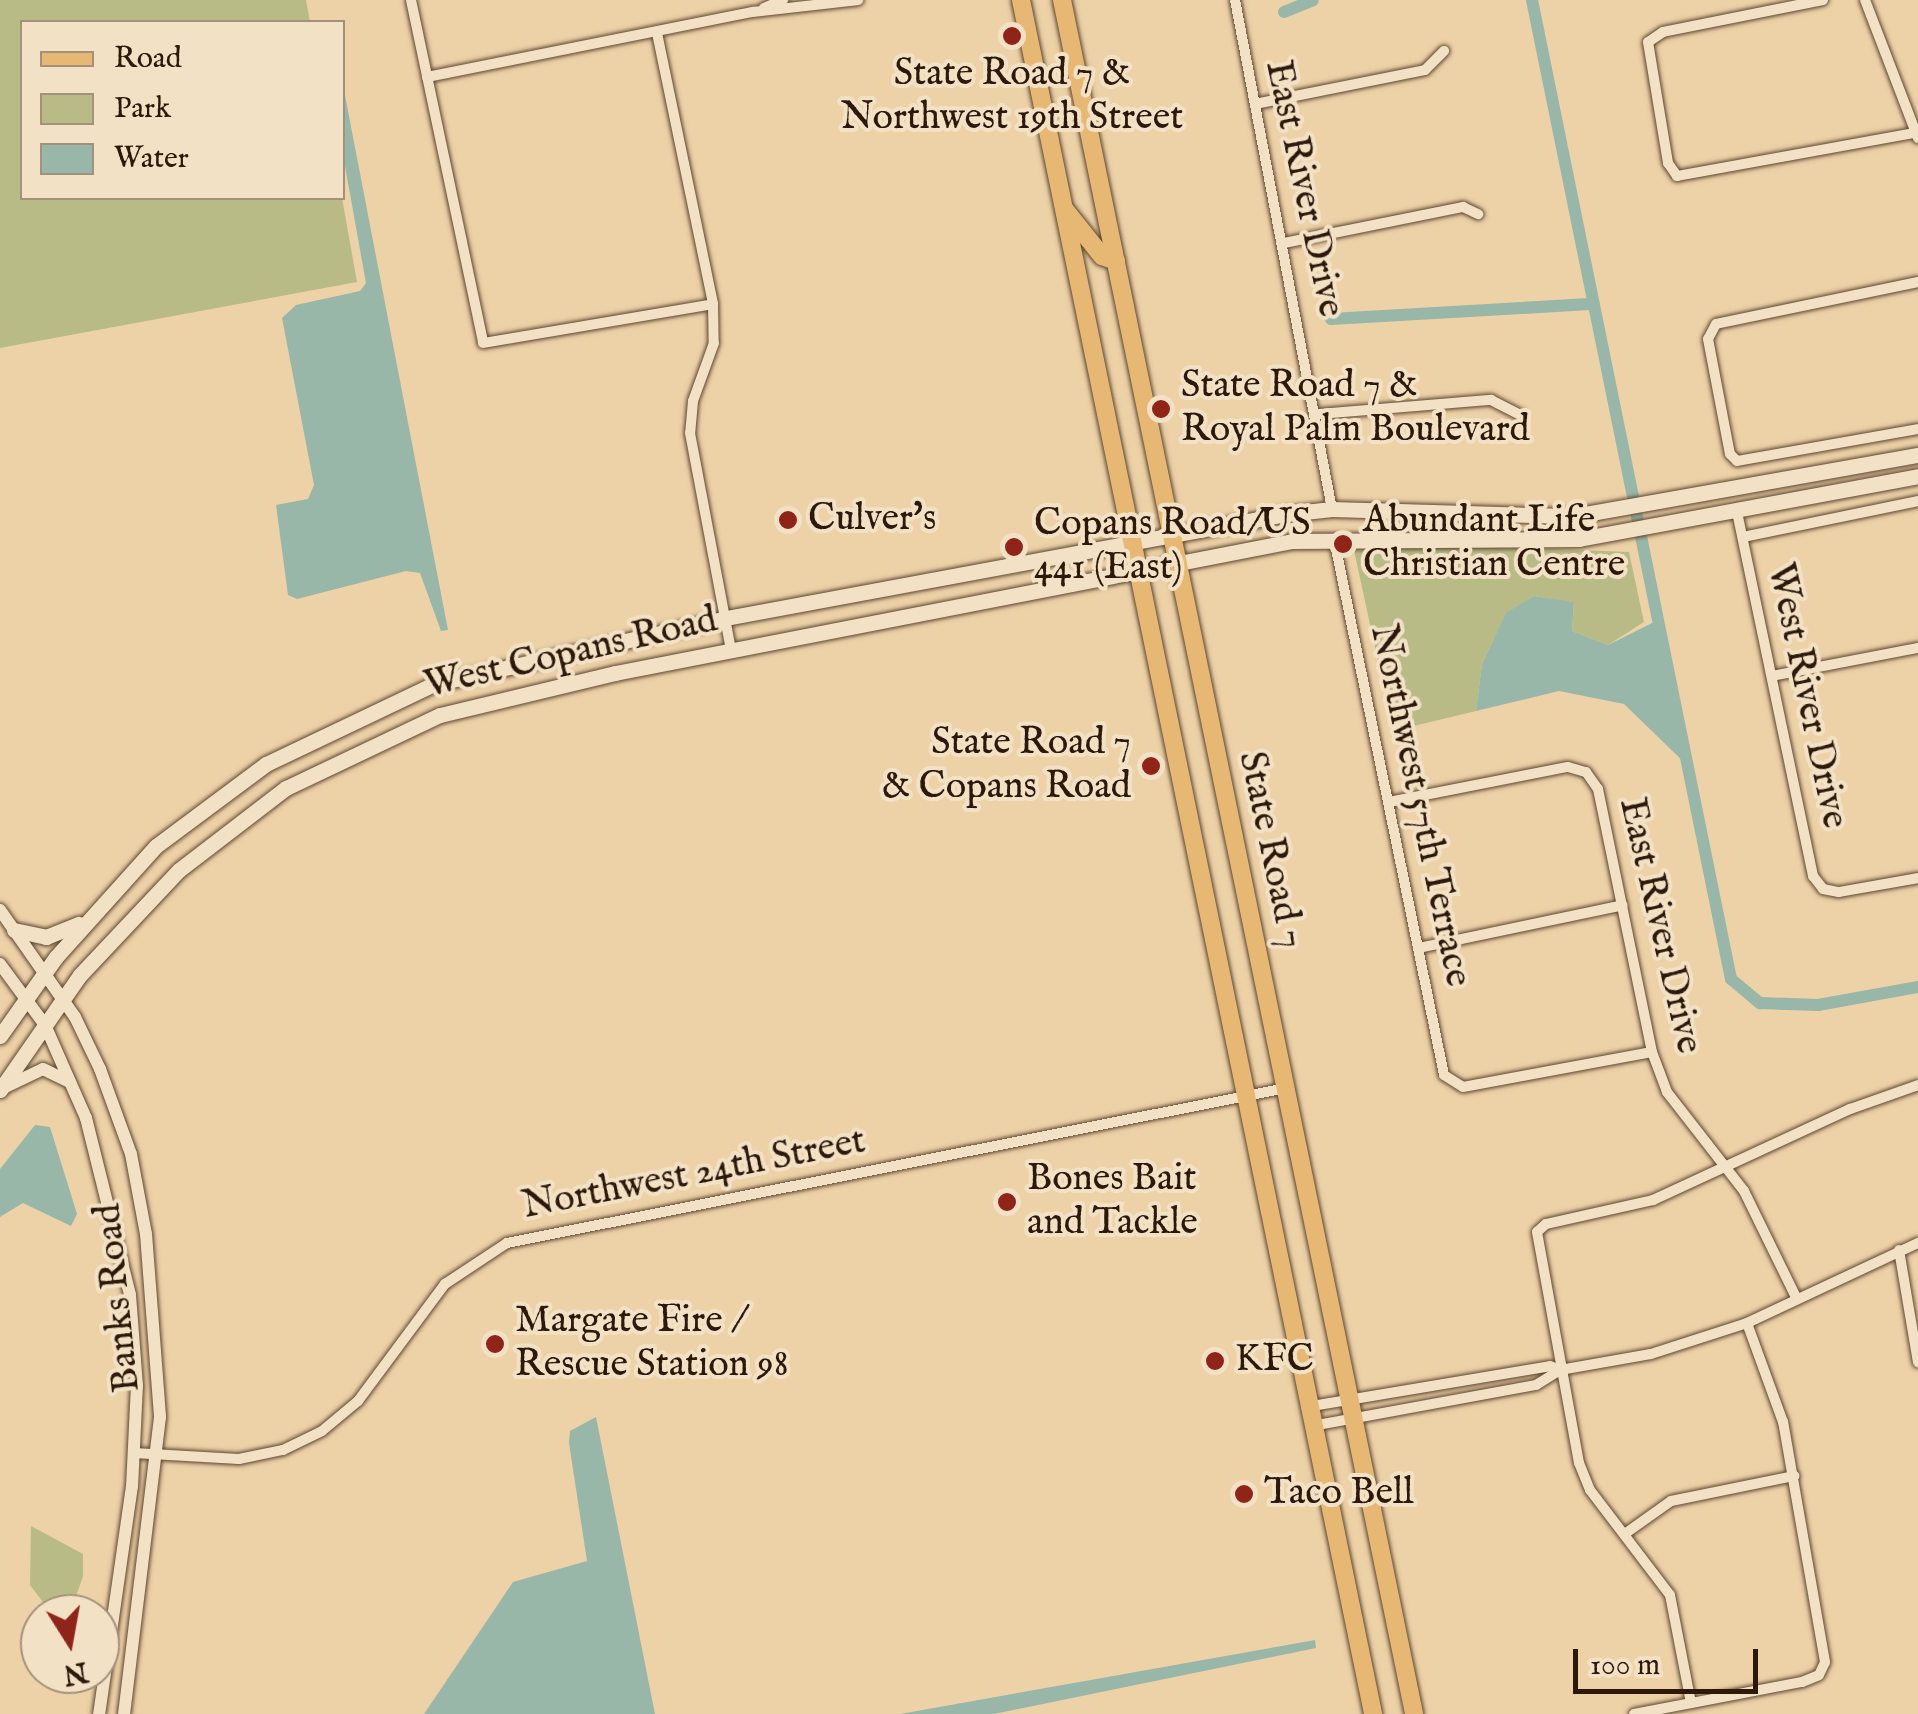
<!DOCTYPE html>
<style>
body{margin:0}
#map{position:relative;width:1918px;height:1714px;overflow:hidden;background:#edd1a7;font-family:"IM FELL English",serif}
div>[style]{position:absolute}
.green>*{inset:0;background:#b9bb87}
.water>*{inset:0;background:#99b7a9}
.canal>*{height:12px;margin:-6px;padding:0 6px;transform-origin:6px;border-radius:6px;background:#99b7a9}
.roads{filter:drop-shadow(0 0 2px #5d4631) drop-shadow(0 0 2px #5d4631)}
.minor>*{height:10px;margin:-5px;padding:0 5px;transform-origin:5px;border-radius:5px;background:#f3e1c6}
.tertiary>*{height:12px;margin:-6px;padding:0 6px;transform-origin:6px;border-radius:6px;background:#f3e1c6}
.secondary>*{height:15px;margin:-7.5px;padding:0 7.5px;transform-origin:7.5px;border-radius:7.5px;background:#f3e1c6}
.primary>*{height:18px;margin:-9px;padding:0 9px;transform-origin:9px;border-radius:9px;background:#e6b874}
.dots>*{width:28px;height:28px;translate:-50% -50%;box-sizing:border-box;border:5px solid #f3e1c6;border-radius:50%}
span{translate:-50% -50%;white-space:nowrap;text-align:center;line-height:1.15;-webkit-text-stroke:8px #f3e1c6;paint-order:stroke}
.poi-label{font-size:38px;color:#2d180a}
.left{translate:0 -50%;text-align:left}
.right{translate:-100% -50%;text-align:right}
.street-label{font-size:38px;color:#2d180a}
.legend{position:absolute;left:20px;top:20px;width:325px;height:180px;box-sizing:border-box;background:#f3e1c6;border:2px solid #a4917b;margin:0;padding:12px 18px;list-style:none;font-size:30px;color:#2d180a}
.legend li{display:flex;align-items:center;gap:20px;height:50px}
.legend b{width:50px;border:2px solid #a4917b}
.north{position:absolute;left:20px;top:1594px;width:100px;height:100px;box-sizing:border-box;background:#f3e1c6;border:2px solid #a4917b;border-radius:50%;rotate:169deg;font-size:28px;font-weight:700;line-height:40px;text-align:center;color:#2d180a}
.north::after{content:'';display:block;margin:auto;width:35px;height:45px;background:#8f2418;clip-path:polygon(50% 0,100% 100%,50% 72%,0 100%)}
.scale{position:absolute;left:1573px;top:1649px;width:185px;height:45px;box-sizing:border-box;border:5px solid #2d180a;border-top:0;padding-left:12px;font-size:30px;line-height:35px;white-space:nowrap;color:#2d180a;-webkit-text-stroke:8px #f3e1c6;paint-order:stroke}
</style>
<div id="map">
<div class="green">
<i style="clip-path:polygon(0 0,306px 0,310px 22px,22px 22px,22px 198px,342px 198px,357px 282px,0 348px)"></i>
<i style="clip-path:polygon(1352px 541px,1629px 552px,1644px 622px,1608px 645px,1572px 631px,1574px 603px,1534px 596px,1506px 614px,1482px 664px,1476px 711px,1393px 731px)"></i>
<i style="clip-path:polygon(31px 1526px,83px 1554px,83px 1576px,70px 1614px,52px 1614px,30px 1585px)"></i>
</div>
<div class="water">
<i style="clip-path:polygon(343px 85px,448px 630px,441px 631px,420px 573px,406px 571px,297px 599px,288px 595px,276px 505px,308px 499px,314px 485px,282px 318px,296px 305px,360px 291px,366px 283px,343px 155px)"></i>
<i style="clip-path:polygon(1534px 596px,1574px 602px,1572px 631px,1608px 645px,1658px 620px,1688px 766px,1624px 704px,1559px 691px,1476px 711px,1482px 664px,1506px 613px)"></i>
<i style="clip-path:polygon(35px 1125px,50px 1127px,77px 1214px,71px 1226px,23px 1203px,0 1217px,0 1169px)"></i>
<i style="clip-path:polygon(596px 1417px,655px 1714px,424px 1714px,513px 1582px,587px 1561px,569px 1443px,570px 1431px)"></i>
<i style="clip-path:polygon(1315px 1640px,1316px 1648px,994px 1714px,900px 1714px)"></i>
</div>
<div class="canal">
<i style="left:1532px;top:0;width:999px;rotate:78.51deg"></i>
<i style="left:1731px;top:979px;width:38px;rotate:40deg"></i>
<i style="left:1760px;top:1003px;width:58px;rotate:2deg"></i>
<i style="left:1818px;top:1005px;width:102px;rotate:-10.2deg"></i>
<i style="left:1284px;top:12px;width:31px;rotate:-22deg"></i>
<i style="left:1331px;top:319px;width:263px;rotate:-3.3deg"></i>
</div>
<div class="roads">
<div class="minor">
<i style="left:411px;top:0;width:350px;rotate:78.1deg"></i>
<i style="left:483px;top:343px;width:233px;rotate:-9.6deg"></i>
<i style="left:1235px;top:0;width:518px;rotate:79.21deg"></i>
<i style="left:1823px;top:0;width:163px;rotate:168.7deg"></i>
<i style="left:1663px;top:32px;width:18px;rotate:146deg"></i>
<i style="left:1648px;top:42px;width:123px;rotate:80.6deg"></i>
<i style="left:1668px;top:163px;width:16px;rotate:55deg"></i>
<i style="left:1677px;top:176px;width:245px;rotate:-10.3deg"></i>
<i style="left:1865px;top:0;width:148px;rotate:69deg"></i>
<i style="left:764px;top:8px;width:21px;rotate:-23deg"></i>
<i style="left:657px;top:33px;width:277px;rotate:78.3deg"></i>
<i style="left:713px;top:304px;width:39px;rotate:89deg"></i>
<i style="left:714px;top:343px;width:62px;rotate:109.9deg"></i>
<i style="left:693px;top:401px;width:32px;rotate:95deg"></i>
<i style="left:690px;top:433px;width:220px;rotate:79.3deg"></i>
<i style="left:427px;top:77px;width:332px;rotate:-11.3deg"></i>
<i style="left:753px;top:12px;width:106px;rotate:-6.5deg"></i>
<i style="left:1255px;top:104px;width:173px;rotate:-11.3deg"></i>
<i style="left:1425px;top:70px;width:27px;rotate:-45deg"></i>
<i style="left:1284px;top:243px;width:183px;rotate:-11.4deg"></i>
<i style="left:1463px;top:207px;width:17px;rotate:25deg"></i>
<i style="left:1918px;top:282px;width:206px;rotate:168.3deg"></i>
<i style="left:1716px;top:324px;width:17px;rotate:118deg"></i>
<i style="left:1708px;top:339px;width:117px;rotate:79.2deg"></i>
<i style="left:1730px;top:454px;width:10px;rotate:45deg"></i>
<i style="left:1737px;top:461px;width:184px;rotate:-10deg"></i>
<i style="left:1319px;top:414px;width:173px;rotate:-4.7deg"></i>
<i style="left:1491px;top:400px;width:33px;rotate:27deg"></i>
<i style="left:1737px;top:512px;width:372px;rotate:78.2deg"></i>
<i style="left:1813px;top:876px;width:16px;rotate:52deg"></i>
<i style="left:1823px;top:889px;width:16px;rotate:11deg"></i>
<i style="left:1839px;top:892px;width:80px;rotate:-10deg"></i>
<i style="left:1743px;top:537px;width:179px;rotate:-11.6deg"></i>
<i style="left:1334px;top:539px;width:547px;rotate:78.4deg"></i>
<i style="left:1444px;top:1075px;width:22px;rotate:32deg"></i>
<i style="left:1463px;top:1087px;width:192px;rotate:-10.5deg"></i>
<i style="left:1772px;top:676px;width:149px;rotate:-10.9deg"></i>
<i style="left:1389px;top:802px;width:182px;rotate:-11.1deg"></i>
<i style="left:1568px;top:767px;width:19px;rotate:16deg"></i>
<i style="left:1586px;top:772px;width:21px;rotate:55deg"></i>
<i style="left:1598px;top:789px;width:268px;rotate:78.4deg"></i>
<i style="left:1652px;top:1052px;width:43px;rotate:69.4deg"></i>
<i style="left:1667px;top:1092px;width:125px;rotate:52.1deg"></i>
<i style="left:1744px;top:1191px;width:118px;rotate:63.9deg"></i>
<i style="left:1418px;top:948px;width:209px;rotate:-11.8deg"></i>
<i style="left:1899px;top:1250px;width:114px;rotate:80.4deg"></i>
<i style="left:1306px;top:1407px;width:247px;rotate:-9.5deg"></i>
<i style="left:1550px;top:1366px;width:11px;rotate:22deg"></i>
<i style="left:1312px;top:1426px;width:228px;rotate:-10.4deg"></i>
<i style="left:1536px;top:1385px;width:28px;rotate:-32deg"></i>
<i style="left:1560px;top:1370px;width:92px;rotate:-10deg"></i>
<i style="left:1651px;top:1354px;width:101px;rotate:-17.9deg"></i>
<i style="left:1747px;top:1323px;width:189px;rotate:-25.1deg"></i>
<i style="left:134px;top:1453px;width:105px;rotate:3.3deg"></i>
<i style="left:239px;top:1459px;width:45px;rotate:-11.6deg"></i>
<i style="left:283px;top:1450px;width:43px;rotate:-26deg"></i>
<i style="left:322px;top:1431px;width:47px;rotate:-39.8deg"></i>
<i style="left:358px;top:1401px;width:146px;rotate:-53.4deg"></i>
<i style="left:445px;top:1284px;width:74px;rotate:-33.5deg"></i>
<i style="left:507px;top:1243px;width:794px;rotate:-11.25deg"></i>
<i style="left:1626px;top:1533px;width:55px;rotate:-35.4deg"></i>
<i style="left:1671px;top:1501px;width:126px;rotate:-11.5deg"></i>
<i style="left:1691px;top:1703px;width:110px;rotate:-101deg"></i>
<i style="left:1670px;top:1595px;width:132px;rotate:-127.3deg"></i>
<i style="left:1590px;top:1490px;width:29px;rotate:-112deg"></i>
<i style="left:1579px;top:1463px;width:235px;rotate:-100.3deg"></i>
<i style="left:1537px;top:1232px;width:12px;rotate:-42deg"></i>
<i style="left:1546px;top:1224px;width:110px;rotate:-12.6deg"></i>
<i style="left:1653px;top:1200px;width:217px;rotate:-24.8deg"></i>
<i style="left:1850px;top:1109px;width:72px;rotate:-19.4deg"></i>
<i style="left:1634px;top:1714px;width:171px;rotate:-10.8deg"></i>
<i style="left:1802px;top:1682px;width:18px;rotate:-22deg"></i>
<i style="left:1819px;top:1675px;width:14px;rotate:-65deg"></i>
<i style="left:1825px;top:1662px;width:244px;rotate:-99.9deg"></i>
<i style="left:1783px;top:1422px;width:105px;rotate:-110deg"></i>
</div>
<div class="tertiary">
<i style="left:0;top:910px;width:131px;rotate:55deg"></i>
<i style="left:75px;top:1017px;width:58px;rotate:64.3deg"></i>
<i style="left:100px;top:1069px;width:90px;rotate:70deg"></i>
<i style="left:131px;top:1154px;width:81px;rotate:79.4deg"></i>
<i style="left:146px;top:1234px;width:184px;rotate:85.6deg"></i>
<i style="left:160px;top:1417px;width:299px;rotate:96.9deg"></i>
<i style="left:0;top:964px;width:76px;rotate:53.6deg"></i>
<i style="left:45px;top:1025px;width:102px;rotate:66.2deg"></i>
<i style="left:86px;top:1118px;width:182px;rotate:76deg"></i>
<i style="left:130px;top:1295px;width:90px;rotate:85.6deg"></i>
<i style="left:137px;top:1385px;width:101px;rotate:92.8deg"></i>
<i style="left:132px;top:1486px;width:230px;rotate:98.2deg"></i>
<i style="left:3px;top:1088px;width:44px;rotate:-25.4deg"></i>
<i style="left:43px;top:1069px;width:30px;rotate:26deg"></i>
</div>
<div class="secondary">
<i style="left:14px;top:930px;width:33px;rotate:12deg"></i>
<i style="left:46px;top:937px;width:35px;rotate:-22deg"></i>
<i style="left:0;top:1036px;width:97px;rotate:-54.7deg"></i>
<i style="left:56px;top:957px;width:149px;rotate:-48deg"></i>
<i style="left:156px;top:846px;width:137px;rotate:-36.7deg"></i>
<i style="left:266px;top:764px;width:186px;rotate:-25.5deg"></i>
<i style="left:434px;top:684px;width:299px;rotate:-12.7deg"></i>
<i style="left:726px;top:618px;width:570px;rotate:-10.52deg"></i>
<i style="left:1286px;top:514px;width:46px;rotate:-6.2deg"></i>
<i style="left:1332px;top:509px;width:242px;rotate:1.7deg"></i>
<i style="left:1574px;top:516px;width:349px;rotate:-10.1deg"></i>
<i style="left:0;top:1090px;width:140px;rotate:-55.2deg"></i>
<i style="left:80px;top:975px;width:144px;rotate:-46.7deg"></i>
<i style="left:179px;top:870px;width:135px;rotate:-37.5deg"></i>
<i style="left:286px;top:788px;width:170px;rotate:-25.4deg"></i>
<i style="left:440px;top:715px;width:180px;rotate:-13.5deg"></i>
<i style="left:615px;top:673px;width:690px;rotate:-11.03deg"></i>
<i style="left:1292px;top:541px;width:287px;rotate:-0.4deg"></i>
<i style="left:1579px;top:539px;width:345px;rotate:-10.5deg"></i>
</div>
<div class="primary">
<i style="left:1021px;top:0;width:1750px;rotate:78.39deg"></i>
<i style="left:1062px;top:0;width:1750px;rotate:78.39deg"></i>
<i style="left:1065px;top:210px;width:59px;rotate:51.2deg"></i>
<i style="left:1102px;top:256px;width:15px;rotate:20deg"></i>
</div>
</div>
<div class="dots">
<i style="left:1012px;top:36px;background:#8f2418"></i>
<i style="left:1161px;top:409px;background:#8f2418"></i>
<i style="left:788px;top:520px;background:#8f2418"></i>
<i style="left:1343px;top:544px;background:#8f2418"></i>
<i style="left:1014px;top:547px;background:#8f2418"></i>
<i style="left:1151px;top:766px;background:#8f2418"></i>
<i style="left:1007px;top:1202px;background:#8f2418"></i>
<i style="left:495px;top:1344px;background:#8f2418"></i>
<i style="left:1215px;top:1361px;background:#8f2418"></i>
<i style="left:1244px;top:1494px;background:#8f2418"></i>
</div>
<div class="poi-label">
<span style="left:1012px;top:97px">State Road 7 &amp;<br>Northwest 19th Street</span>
<span class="left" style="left:1181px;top:409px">State Road 7 &amp;<br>Royal Palm Boulevard</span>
<span class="left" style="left:808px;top:520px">Culver's</span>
<span class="left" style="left:1363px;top:544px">Abundant Life<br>Christian Centre</span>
<span class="left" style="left:1034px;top:547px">Copans Road/US<br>441 (East)</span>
<span class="right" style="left:1131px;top:766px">State Road 7<br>&amp; Copans Road</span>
<span class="left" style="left:1027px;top:1202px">Bones Bait<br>and Tackle</span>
<span class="left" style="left:515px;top:1344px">Margate Fire /<br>Rescue Station 98</span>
<span class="left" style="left:1235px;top:1361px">KFC</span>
<span class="left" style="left:1264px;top:1494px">Taco Bell</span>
</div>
<div class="street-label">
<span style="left:1303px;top:189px;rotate:78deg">East River Drive</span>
<span style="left:571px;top:654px;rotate:-13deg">West Copans Road</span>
<span style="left:1806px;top:696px;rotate:78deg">West River Drive</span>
<span style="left:1419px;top:806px;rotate:78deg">Northwest 57th Terrace</span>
<span style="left:1270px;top:850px;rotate:78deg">State Road 7</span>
<span style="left:1659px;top:926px;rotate:77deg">East River Drive</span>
<span style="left:694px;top:1175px;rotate:-11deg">Northwest 24th Street</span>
<span style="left:119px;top:1298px;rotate:-96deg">Banks Road</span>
</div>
<ul class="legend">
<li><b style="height:12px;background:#e6b874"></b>Road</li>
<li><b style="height:28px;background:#b9bb87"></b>Park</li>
<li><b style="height:28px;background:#99b7a9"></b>Water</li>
</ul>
<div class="north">N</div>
<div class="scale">100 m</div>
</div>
